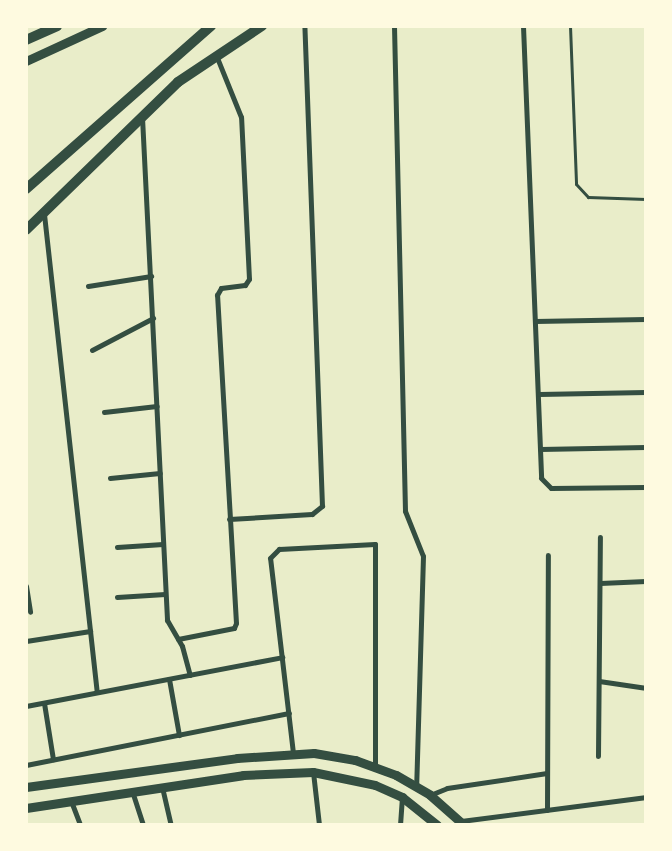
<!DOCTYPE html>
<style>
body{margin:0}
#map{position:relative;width:672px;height:851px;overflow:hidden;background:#e9edc9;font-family:"Noto Serif",serif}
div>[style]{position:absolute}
.service>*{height:3px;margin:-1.5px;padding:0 1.5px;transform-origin:1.5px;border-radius:1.5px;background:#344e41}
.minor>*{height:5px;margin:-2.5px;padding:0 2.5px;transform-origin:2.5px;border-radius:2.5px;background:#344e41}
.tertiary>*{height:9px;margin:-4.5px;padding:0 4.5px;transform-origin:4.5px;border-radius:4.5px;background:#344e41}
.secondary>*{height:10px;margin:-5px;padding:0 5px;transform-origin:5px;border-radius:5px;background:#344e41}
span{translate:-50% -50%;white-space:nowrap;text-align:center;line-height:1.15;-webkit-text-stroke:4px #fefae0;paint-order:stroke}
.frame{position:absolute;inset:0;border:28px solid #fefae0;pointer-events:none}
</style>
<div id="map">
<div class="service">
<i style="left:570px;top:26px;width:158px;rotate:87.8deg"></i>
<i style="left:576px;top:184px;width:18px;rotate:47deg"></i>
<i style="left:588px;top:197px;width:58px;rotate:2deg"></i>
</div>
<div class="minor">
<i style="left:394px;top:26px;width:485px;rotate:88.7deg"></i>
<i style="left:405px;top:511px;width:48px;rotate:68.2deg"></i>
<i style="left:423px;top:556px;width:231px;rotate:91.7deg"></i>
<i style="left:523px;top:26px;width:452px;rotate:87.7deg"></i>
<i style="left:541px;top:478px;width:14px;rotate:45deg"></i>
<i style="left:551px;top:488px;width:95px;rotate:-0.6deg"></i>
<i style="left:142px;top:117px;width:504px;rotate:87.15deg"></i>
<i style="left:167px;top:620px;width:30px;rotate:60deg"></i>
<i style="left:182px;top:646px;width:30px;rotate:75deg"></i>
<i style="left:44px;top:214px;width:481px;rotate:83.7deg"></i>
<i style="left:88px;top:286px;width:64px;rotate:-9deg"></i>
<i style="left:535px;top:321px;width:111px;rotate:-1deg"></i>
<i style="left:92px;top:350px;width:69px;rotate:-27.7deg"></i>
<i style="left:539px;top:394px;width:107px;rotate:-1.1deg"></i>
<i style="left:104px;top:412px;width:53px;rotate:-6.5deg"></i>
<i style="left:540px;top:449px;width:106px;rotate:-1.1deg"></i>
<i style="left:110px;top:478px;width:50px;rotate:-5.7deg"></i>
<i style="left:229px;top:519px;width:83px;rotate:-3.4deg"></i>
<i style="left:312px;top:514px;width:13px;rotate:-39deg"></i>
<i style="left:322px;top:506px;width:480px;rotate:-92.1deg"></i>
<i style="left:117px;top:547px;width:46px;rotate:-3.7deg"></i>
<i style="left:600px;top:583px;width:46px;rotate:-2.5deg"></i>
<i style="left:26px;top:586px;width:26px;rotate:81deg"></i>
<i style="left:117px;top:597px;width:48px;rotate:-3.6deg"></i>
<i style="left:178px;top:639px;width:57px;rotate:-11.1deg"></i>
<i style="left:234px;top:628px;width:5px;rotate:-68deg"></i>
<i style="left:236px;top:623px;width:329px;rotate:-93.3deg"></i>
<i style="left:217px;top:295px;width:8px;rotate:-60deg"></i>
<i style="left:221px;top:288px;width:24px;rotate:-7deg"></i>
<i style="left:245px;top:285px;width:7px;rotate:-56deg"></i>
<i style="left:249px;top:279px;width:162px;rotate:-92.8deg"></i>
<i style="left:241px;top:117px;width:67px;rotate:-112deg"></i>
<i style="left:26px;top:641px;width:65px;rotate:-8.9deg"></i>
<i style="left:169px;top:679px;width:57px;rotate:79.9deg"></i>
<i style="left:599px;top:681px;width:48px;rotate:8.5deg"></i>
<i style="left:44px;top:703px;width:57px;rotate:80.9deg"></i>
<i style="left:26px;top:706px;width:261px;rotate:-10.8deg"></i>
<i style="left:293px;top:753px;width:196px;rotate:-96.7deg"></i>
<i style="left:270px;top:558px;width:13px;rotate:-45deg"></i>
<i style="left:279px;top:549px;width:96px;rotate:-3deg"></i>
<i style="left:375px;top:544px;width:222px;rotate:90deg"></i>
<i style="left:598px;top:756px;width:219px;rotate:-89.5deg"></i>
<i style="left:26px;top:765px;width:268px;rotate:-11.2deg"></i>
<i style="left:313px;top:772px;width:53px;rotate:83.5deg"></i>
<i style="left:162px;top:787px;width:39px;rotate:77deg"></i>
<i style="left:132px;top:791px;width:36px;rotate:72deg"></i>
<i style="left:430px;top:795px;width:18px;rotate:-22deg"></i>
<i style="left:447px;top:788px;width:101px;rotate:-8.5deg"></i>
<i style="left:71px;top:801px;width:26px;rotate:69deg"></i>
<i style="left:547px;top:810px;width:255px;rotate:-89.8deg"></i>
<i style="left:461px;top:821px;width:187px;rotate:-7.4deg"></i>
<i style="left:400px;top:825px;width:27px;rotate:-86deg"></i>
</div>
<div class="tertiary">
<i style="left:26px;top:61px;width:84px;rotate:-24.7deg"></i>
<i style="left:26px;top:787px;width:213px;rotate:-7.8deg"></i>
<i style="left:237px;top:758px;width:77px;rotate:-3.7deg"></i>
<i style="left:314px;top:753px;width:42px;rotate:9.7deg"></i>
<i style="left:355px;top:760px;width:44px;rotate:20.1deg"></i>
<i style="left:396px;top:775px;width:39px;rotate:30deg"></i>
<i style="left:430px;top:795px;width:45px;rotate:41.4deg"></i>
<i style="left:26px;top:808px;width:219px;rotate:-8.6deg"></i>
<i style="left:243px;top:775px;width:70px;rotate:-2.5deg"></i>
<i style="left:313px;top:772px;width:63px;rotate:11.8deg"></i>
<i style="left:375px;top:785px;width:30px;rotate:24deg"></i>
<i style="left:402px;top:797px;width:45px;rotate:38.7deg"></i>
</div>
<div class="secondary">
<i style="left:26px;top:40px;width:34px;rotate:-24deg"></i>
<i style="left:26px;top:189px;width:247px;rotate:-41.4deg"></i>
<i style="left:26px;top:230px;width:212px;rotate:-44.2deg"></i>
<i style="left:178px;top:82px;width:101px;rotate:-33.7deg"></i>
</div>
<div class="frame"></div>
</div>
